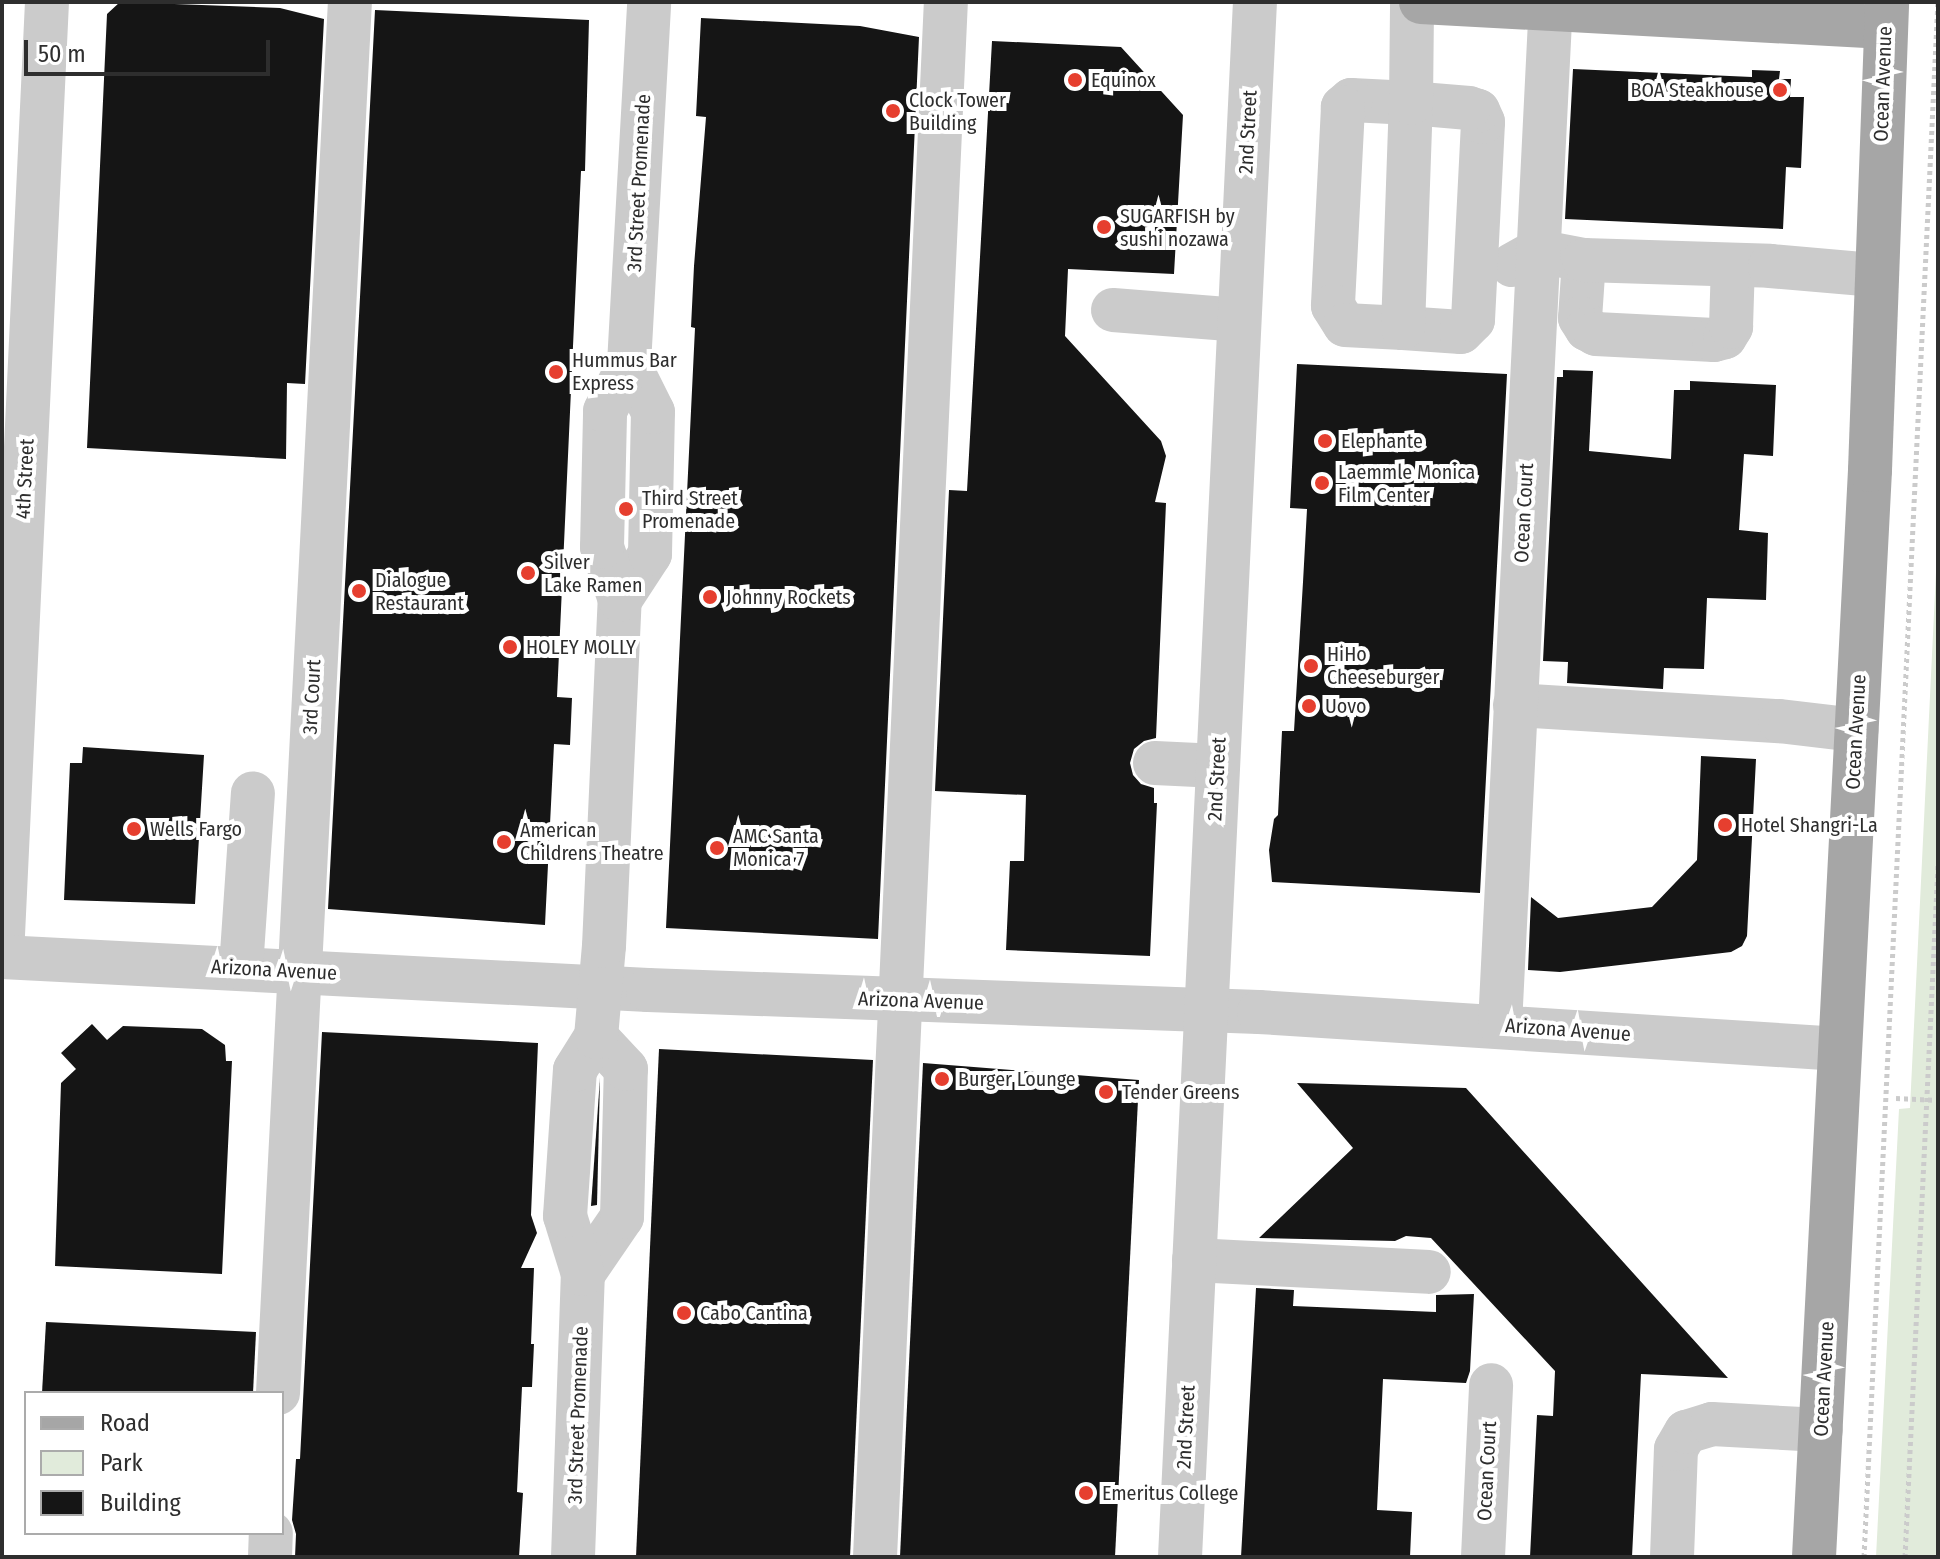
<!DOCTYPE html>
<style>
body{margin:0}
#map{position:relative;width:1940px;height:1559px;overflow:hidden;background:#fff;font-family:"Fira Sans Condensed",sans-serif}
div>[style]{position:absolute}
.green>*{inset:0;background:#e1ebdb}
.building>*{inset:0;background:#151515}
.path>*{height:5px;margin-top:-2.5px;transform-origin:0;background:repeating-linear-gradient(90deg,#cbcbcb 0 4px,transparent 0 8px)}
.minor>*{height:44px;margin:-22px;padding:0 22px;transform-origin:22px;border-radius:22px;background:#cbcbcb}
.major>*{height:44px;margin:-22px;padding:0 22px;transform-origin:22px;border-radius:22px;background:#a6a6a6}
.dots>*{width:22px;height:22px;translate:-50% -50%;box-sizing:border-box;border:4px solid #fff;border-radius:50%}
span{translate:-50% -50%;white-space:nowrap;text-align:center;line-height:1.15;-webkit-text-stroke:8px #fff;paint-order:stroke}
.poi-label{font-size:20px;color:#2e2e2e}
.left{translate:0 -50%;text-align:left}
.right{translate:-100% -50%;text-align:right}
.street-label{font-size:20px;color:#2e2e2e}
.frame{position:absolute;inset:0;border:4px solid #2e2e2e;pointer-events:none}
.legend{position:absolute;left:24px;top:1391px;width:260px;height:144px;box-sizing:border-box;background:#fff;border:2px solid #ababab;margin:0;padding:10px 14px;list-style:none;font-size:24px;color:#2e2e2e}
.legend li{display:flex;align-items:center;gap:16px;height:40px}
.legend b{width:40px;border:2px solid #ababab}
.scale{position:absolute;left:24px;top:40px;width:246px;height:36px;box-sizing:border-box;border:4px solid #2e2e2e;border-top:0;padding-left:10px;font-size:24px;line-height:28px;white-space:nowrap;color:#2e2e2e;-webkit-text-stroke:6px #fff;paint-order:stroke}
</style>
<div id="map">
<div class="green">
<i style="clip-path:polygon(1938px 531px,1938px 1557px,1876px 1557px,1899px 1109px,1910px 1108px)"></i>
</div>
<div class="building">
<i style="clip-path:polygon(120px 2px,280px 8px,324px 19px,305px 384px,287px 383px,286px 459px,87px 448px,107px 14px)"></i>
<i style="clip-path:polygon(375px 10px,589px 20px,585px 171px,581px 171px,557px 697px,572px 698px,570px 745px,554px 744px,545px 925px,328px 909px)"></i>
<i style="clip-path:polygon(701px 18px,860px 26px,919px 37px,878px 939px,666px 928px,695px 328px,691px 327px,694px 266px,706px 117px,696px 116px)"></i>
<i style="clip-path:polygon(992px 41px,1121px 47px,1183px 115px,1174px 274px,1068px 269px,1065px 336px,1161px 441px,1166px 456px,1155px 502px,1166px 503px,1156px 738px,1144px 741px,1134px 749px,1130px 763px,1133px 775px,1141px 784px,1154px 788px,1154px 803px,1157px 803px,1150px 956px,1006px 950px,1010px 861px,1024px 861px,1026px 795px,935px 791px,949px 490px,967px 491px)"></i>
<i style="clip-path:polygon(1573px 69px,1752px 77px,1752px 70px,1780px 71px,1779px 79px,1791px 79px,1790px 97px,1804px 97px,1801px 168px,1786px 167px,1783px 229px,1565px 219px)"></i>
<i style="clip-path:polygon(1297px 364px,1507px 374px,1480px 893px,1272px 882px,1269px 850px,1274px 819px,1278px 815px,1282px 731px,1294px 731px,1303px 582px,1307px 509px,1290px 508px)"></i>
<i style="clip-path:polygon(1563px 370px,1593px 371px,1589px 451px,1671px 459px,1674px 390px,1690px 390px,1690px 381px,1776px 385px,1773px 456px,1744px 454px,1739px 530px,1768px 533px,1766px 600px,1707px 598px,1704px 669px,1664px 668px,1663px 689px,1567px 683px,1568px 662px,1543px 661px,1557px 377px,1563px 377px)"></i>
<i style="clip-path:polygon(83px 747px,204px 755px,195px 904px,64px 900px,70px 763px,82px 763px)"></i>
<i style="clip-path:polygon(1701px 756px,1756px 759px,1747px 936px,1742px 946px,1731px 952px,1560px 972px,1528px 970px,1531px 897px,1558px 918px,1652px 907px,1697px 860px)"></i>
<i style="clip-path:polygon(92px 1024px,107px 1040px,123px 1026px,202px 1029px,225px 1045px,226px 1061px,232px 1061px,222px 1274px,55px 1266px,61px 1083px,76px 1069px,61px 1053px)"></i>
<i style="clip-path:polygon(322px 1032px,538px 1043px,531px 1215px,537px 1233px,521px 1268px,534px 1268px,531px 1344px,534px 1344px,532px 1387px,522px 1387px,517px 1492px,523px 1493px,519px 1557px,295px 1557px,296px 1534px,292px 1520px,296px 1459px,300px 1459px)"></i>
<i style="clip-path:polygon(659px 1049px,873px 1060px,850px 1557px,636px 1557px)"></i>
<i style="clip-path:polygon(923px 1063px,1139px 1080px,1115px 1557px,900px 1557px)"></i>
<i style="clip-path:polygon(600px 1078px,597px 1205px,591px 1206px)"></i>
<i style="clip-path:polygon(1297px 1083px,1466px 1088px,1728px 1378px,1641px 1374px,1632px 1557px,1530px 1557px,1537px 1415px,1553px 1416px,1555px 1371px,1431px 1238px,1406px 1236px,1395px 1241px,1259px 1238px,1353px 1148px)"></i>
<i style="clip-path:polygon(1256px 1288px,1294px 1290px,1293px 1306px,1436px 1312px,1436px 1295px,1474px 1294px,1470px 1371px,1466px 1383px,1383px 1379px,1377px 1510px,1412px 1512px,1410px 1557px,1241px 1557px)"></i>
<i style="clip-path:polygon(46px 1322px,256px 1332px,253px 1393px,42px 1393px)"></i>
</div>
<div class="path">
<i style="left:1896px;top:1098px;width:42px;rotate:2.7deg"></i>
<i style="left:1864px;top:1557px;width:1557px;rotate:-87.28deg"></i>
<i style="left:1905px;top:1557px;width:693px;rotate:-87.27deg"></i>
</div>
<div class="minor">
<i style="left:1584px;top:260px;width:58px;rotate:93.9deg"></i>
<i style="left:1580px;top:318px;width:13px;rotate:58deg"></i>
<i style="left:1587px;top:329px;width:10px;rotate:29deg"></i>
<i style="left:1596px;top:334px;width:118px;rotate:2.9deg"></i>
<i style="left:1714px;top:340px;width:11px;rotate:-15deg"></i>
<i style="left:1725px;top:337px;width:12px;rotate:-59deg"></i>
<i style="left:1731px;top:327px;width:62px;rotate:-88.2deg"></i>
<i style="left:1512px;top:265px;width:29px;rotate:-29deg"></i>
<i style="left:1537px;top:251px;width:48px;rotate:10.8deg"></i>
<i style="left:1584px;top:260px;width:186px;rotate:1.8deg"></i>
<i style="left:1770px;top:266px;width:106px;rotate:4.9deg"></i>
<i style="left:1113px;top:310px;width:126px;rotate:4.5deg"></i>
<i style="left:1403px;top:328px;width:58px;rotate:3.9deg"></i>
<i style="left:1461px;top:332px;width:17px;rotate:-45deg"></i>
<i style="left:1473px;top:320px;width:198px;rotate:-87.1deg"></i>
<i style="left:1483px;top:122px;width:12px;rotate:-114deg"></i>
<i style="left:1478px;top:111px;width:9px;rotate:-162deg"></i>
<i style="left:1469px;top:108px;width:58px;rotate:-175.1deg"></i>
<i style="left:1411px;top:103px;width:60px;rotate:-177.1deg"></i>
<i style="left:1351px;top:100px;width:11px;rotate:139deg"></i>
<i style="left:1343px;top:107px;width:199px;rotate:92.9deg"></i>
<i style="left:1333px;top:306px;width:22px;rotate:58deg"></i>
<i style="left:1345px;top:325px;width:58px;rotate:3deg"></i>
<i style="left:1403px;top:328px;width:225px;rotate:-88deg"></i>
<i style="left:1411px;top:103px;width:101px;rotate:-89.4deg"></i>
<i style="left:620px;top:600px;width:55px;rotate:-56.9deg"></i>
<i style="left:650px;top:554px;width:142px;rotate:-88.8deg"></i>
<i style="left:653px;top:412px;width:54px;rotate:-116.6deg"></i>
<i style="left:1515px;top:705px;width:265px;rotate:3.5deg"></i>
<i style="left:1780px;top:721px;width:77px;rotate:6.8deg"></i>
<i style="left:1155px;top:763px;width:63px;rotate:2.7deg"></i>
<i style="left:2px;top:956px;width:955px;rotate:-87.3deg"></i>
<i style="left:2px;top:957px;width:647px;rotate:2.92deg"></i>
<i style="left:648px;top:990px;width:611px;rotate:2.06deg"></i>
<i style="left:1259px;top:1012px;width:582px;rotate:3.64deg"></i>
<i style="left:241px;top:968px;width:175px;rotate:-86.1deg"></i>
<i style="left:1500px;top:1025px;width:1024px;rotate:-87.15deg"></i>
<i style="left:1194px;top:1260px;width:235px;rotate:2.9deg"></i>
<i style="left:583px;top:1274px;width:69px;rotate:-55.6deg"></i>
<i style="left:622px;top:1217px;width:148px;rotate:-88.5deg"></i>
<i style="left:626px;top:1069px;width:44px;rotate:-133.2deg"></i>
<i style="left:278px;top:1393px;width:1393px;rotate:-87.04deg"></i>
<i style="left:270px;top:1557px;width:24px;rotate:-88deg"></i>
<i style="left:573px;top:1557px;width:283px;rotate:-88deg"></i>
<i style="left:583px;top:1274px;width:61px;rotate:-107.2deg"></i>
<i style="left:565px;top:1216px;width:146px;rotate:-86.1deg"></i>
<i style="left:575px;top:1070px;width:39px;rotate:-58deg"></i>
<i style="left:596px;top:1037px;width:91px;rotate:-85deg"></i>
<i style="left:604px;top:946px;width:346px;rotate:-87.4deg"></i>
<i style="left:620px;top:600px;width:56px;rotate:-108.8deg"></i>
<i style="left:602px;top:547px;width:136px;rotate:-88.7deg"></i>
<i style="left:605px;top:411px;width:53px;rotate:-62.9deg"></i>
<i style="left:629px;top:364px;width:363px;rotate:-86.8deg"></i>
<i style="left:875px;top:1557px;width:1557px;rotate:-87.39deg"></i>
<i style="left:1180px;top:1557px;width:1557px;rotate:-87.24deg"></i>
<i style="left:1483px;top:1557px;width:172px;rotate:-87.3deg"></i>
<i style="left:1672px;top:1557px;width:108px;rotate:-87.9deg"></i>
<i style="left:1676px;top:1449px;width:20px;rotate:-60deg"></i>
<i style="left:1686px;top:1432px;width:27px;rotate:-17deg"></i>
<i style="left:1712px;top:1424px;width:109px;rotate:3.2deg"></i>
</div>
<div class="major">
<i style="left:1421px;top:2px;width:465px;rotate:3.1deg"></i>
<i style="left:1814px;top:1557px;width:1088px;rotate:-87.05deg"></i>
<i style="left:1870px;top:470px;width:468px;rotate:-87.9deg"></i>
</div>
<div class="dots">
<i style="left:1075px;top:80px;background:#e63f2f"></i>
<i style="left:1780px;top:90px;background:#e63f2f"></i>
<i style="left:893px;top:111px;background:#e63f2f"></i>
<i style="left:1104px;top:227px;background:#e63f2f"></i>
<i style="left:556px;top:372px;background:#e63f2f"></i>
<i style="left:1325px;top:441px;background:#e63f2f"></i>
<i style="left:1322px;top:483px;background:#e63f2f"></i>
<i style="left:626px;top:509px;background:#e63f2f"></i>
<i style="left:528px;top:573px;background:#e63f2f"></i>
<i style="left:359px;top:591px;background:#e63f2f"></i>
<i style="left:710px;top:597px;background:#e63f2f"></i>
<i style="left:510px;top:647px;background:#e63f2f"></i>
<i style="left:1311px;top:666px;background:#e63f2f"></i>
<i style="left:1309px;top:706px;background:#e63f2f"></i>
<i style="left:1725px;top:825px;background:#e63f2f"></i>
<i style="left:134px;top:829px;background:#e63f2f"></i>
<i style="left:504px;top:842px;background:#e63f2f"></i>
<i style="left:717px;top:848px;background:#e63f2f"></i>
<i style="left:942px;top:1079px;background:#e63f2f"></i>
<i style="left:1106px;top:1092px;background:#e63f2f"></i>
<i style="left:684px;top:1313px;background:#e63f2f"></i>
<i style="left:1086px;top:1493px;background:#e63f2f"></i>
</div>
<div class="poi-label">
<span class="left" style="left:1091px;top:80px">Equinox</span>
<span class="right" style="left:1764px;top:90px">BOA Steakhouse</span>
<span class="left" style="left:909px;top:112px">Clock Tower<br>Building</span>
<span class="left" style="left:1120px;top:228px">SUGARFISH by<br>sushi nozawa</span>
<span class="left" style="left:572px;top:372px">Hummus Bar<br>Express</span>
<span class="left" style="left:1341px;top:441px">Elephante</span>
<span class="left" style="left:1338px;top:484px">Laemmle Monica<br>Film Center</span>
<span class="left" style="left:642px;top:510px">Third Street<br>Promenade</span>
<span class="left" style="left:544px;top:574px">Silver<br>Lake Ramen</span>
<span class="left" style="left:375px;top:592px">Dialogue<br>Restaurant</span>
<span class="left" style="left:726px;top:597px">Johnny Rockets</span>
<span class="left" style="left:526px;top:647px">HOLEY MOLLY</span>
<span class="left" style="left:1327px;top:666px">HiHo<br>Cheeseburger</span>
<span class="left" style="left:1325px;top:706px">Uovo</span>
<span class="left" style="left:1741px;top:825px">Hotel Shangri-La</span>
<span class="left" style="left:150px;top:829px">Wells Fargo</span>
<span class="left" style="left:520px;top:842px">American<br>Childrens Theatre</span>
<span class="left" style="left:733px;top:848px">AMC Santa<br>Monica 7</span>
<span class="left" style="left:958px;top:1079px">Burger Lounge</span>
<span class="left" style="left:1122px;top:1092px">Tender Greens</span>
<span class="left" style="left:700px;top:1313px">Cabo Cantina</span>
<span class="left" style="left:1102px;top:1493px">Emeritus College</span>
</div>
<div class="street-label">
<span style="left:1883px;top:84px;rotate:-88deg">Ocean Avenue</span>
<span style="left:1248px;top:132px;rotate:-87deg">2nd Street</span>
<span style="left:639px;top:183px;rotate:-87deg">3rd Street Promenade</span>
<span style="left:25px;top:479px;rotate:-87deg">4th Street</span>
<span style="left:1524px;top:513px;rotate:-87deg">Ocean Court</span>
<span style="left:312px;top:697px;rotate:-87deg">3rd Court</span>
<span style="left:1856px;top:732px;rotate:-87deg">Ocean Avenue</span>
<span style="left:1217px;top:779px;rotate:-87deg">2nd Street</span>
<span style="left:274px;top:970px;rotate:3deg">Arizona Avenue</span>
<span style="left:921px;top:1001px;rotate:2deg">Arizona Avenue</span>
<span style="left:1568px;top:1030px;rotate:4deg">Arizona Avenue</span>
<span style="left:1824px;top:1379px;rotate:-87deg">Ocean Avenue</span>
<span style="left:578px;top:1415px;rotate:-88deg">3rd Street Promenade</span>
<span style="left:1186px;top:1427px;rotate:-87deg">2nd Street</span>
<span style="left:1487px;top:1471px;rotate:-87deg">Ocean Court</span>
</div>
<div class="frame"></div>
<ul class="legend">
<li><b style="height:10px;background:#a6a6a6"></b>Road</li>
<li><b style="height:22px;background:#e1ebdb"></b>Park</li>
<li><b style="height:22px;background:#151515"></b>Building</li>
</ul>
<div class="scale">50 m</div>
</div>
